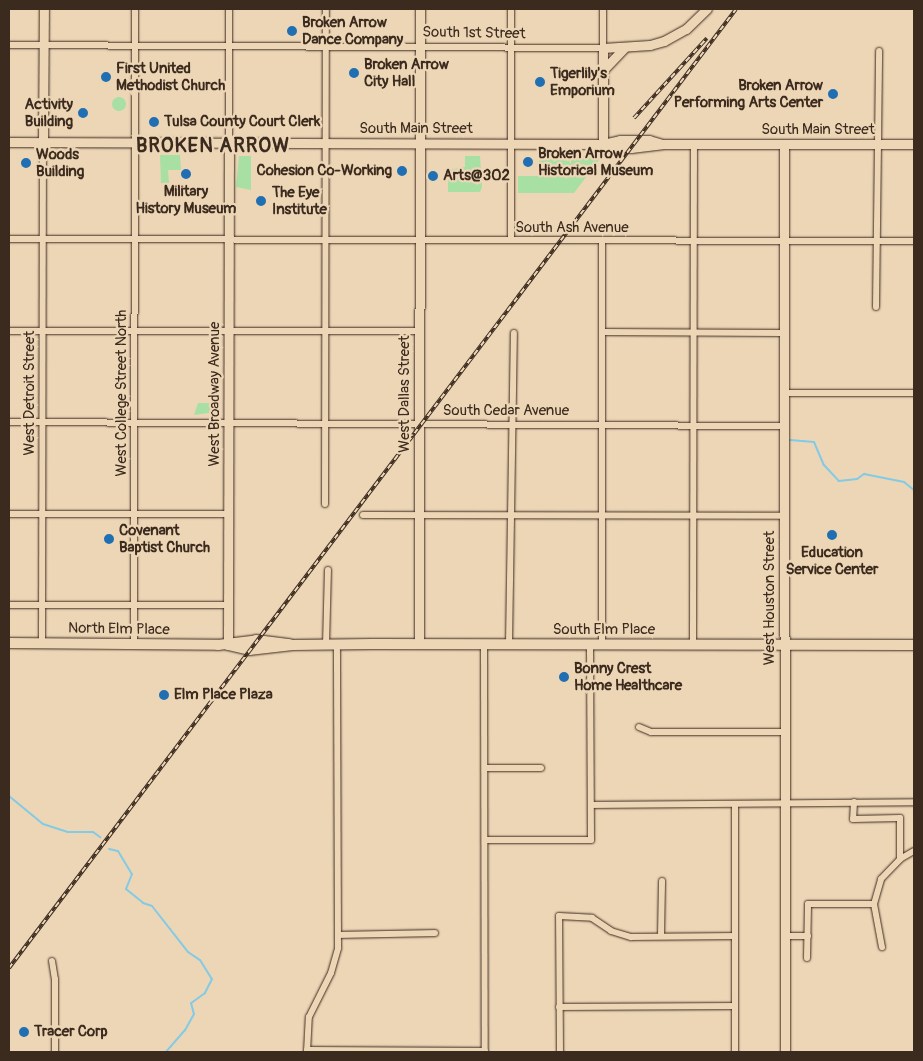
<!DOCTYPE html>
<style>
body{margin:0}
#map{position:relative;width:923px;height:1061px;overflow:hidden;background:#edd6b6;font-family:Pangolin,sans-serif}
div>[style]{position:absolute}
.green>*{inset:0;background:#a8dfa2}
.round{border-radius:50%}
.stream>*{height:2px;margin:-1px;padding:0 1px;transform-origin:1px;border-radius:1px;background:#83cae5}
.roads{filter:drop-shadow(0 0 1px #3b2a1e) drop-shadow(0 0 1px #3b2a1e)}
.street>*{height:6px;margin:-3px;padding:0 3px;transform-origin:3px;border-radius:3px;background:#edd6b6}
.secondary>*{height:9px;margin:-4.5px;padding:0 4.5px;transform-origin:4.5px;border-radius:4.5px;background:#edd6b6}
.primary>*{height:10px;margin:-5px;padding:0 5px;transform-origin:5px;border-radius:5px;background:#edd6b6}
.rail>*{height:4px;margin-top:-2px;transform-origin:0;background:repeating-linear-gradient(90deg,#edd6b6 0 5.5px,#3b2a1e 0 11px);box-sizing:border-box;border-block:1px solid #3b2a1e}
.dots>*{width:14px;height:14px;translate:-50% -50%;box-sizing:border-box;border:2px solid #edd6b6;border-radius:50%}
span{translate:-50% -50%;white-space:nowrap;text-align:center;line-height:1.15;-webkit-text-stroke:4.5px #edd6b6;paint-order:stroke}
.poi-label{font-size:15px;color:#3b2a1e;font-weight:700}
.left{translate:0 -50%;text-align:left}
.right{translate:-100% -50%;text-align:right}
.street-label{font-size:15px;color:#3b2a1e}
.district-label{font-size:20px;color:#3b2a1e;font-weight:700;letter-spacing:1px}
.frame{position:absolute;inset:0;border:10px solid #3b2a1e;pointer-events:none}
</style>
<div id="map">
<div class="green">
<i class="round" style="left:112px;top:97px;width:14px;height:14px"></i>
<i style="clip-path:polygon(160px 155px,180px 155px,181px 170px,168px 170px,169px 183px,161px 183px)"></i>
<i style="clip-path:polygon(239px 156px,251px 156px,251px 190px,236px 187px)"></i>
<i style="clip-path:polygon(465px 156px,480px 156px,482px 187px,480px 192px,448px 192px,448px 170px,465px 167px)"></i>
<i style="clip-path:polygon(539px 156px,602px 156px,574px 193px,518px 193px,518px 176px,539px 176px)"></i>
<i style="clip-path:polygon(198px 403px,215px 403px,216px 412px,194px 415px)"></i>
</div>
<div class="stream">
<i style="left:790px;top:440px;width:24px;rotate:5deg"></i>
<i style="left:814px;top:442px;width:25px;rotate:67deg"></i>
<i style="left:824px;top:465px;width:22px;rotate:47deg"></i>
<i style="left:839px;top:481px;width:18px;rotate:-6deg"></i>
<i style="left:857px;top:479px;width:9px;rotate:-36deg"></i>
<i style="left:864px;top:474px;width:41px;rotate:11.3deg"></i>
<i style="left:904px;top:482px;width:13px;rotate:39deg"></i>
<i style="left:9px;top:796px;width:44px;rotate:39.5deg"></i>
<i style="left:43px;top:824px;width:26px;rotate:18deg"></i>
<i style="left:68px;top:832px;width:25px"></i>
<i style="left:93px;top:832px;width:9px;rotate:36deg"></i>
<i style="left:109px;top:849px;width:9px;rotate:13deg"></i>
<i style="left:118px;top:851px;width:27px;rotate:59deg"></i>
<i style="left:132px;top:874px;width:16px;rotate:112deg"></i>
<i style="left:126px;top:889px;width:22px;rotate:39deg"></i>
<i style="left:143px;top:903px;width:9px;rotate:18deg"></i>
<i style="left:152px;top:906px;width:58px;rotate:52deg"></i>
<i style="left:188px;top:952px;width:14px;rotate:34deg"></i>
<i style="left:200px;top:960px;width:22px;rotate:58deg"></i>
<i style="left:212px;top:979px;width:16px;rotate:117deg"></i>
<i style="left:205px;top:993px;width:17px;rotate:144deg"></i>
<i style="left:191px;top:1003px;width:11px;rotate:75deg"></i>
<i style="left:194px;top:1014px;width:18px;rotate:119deg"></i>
<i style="left:185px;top:1030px;width:29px;rotate:131deg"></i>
</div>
<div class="roads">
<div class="street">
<i style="left:9px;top:45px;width:594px;rotate:0.29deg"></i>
<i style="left:603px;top:48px;width:39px;rotate:-90deg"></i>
<i style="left:229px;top:143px;width:134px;rotate:-90deg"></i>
<i style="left:9px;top:239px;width:905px;rotate:0.13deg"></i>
<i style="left:511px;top:240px;width:231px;rotate:-90deg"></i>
<i style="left:602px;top:241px;width:403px;rotate:90deg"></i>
<i style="left:876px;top:307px;width:256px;rotate:-89.3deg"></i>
<i style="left:9px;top:331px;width:410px"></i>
<i style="left:602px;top:332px;width:181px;rotate:0.3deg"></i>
<i style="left:783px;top:393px;width:131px"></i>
<i style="left:9px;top:422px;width:774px;rotate:0.3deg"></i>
<i style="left:325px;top:504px;width:495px;rotate:-89.9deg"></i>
<i style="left:9px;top:514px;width:219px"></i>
<i style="left:363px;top:515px;width:421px;rotate:0.1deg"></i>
<i style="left:9px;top:605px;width:220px"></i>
<i style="left:42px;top:643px;width:501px;rotate:-89.89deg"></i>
<i style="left:134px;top:644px;width:635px;rotate:-89.91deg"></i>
<i style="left:484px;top:644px;width:408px;rotate:89.9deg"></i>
<i style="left:509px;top:644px;width:311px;rotate:-89.1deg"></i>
<i style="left:326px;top:645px;width:75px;rotate:-88.5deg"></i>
<i style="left:693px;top:645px;width:501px;rotate:-89.89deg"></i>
<i style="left:639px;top:727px;width:13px;rotate:23deg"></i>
<i style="left:651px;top:732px;width:133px"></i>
<i style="left:485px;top:768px;width:56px"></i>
<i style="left:854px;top:802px;width:17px;rotate:93deg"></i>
<i style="left:853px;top:819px;width:47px;rotate:-1.2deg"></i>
<i style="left:900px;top:818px;width:41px;rotate:90deg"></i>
<i style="left:591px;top:805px;width:323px;rotate:-0.5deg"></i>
<i style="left:485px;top:840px;width:106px"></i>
<i style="left:591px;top:840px;width:196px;rotate:-90.3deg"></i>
<i style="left:874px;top:904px;width:26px;rotate:-74deg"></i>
<i style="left:881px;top:879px;width:28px;rotate:-46deg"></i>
<i style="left:900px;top:859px;width:16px;rotate:-30deg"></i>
<i style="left:339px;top:935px;width:96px;rotate:-1.2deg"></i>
<i style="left:661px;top:935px;width:54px;rotate:-88.9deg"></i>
<i style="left:785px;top:936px;width:23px"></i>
<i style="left:807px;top:958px;width:54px;rotate:-88.9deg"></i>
<i style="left:808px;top:904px;width:66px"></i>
<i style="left:874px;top:904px;width:44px;rotate:79.5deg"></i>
<i style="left:52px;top:961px;width:18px;rotate:81deg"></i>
<i style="left:55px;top:979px;width:73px;rotate:90deg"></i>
<i style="left:559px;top:1007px;width:175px;rotate:-0.3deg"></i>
<i style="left:307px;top:1050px;width:178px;rotate:0.3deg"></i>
<i style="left:307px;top:1052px;width:35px;rotate:-87deg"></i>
<i style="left:309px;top:1017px;width:49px;rotate:-63.4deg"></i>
<i style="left:331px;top:973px;width:26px;rotate:-74deg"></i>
<i style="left:338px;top:948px;width:303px;rotate:-90.2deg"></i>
<i style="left:560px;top:1052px;width:136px;rotate:-90.4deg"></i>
<i style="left:559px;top:916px;width:33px;rotate:3deg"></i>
<i style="left:592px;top:918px;width:23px;rotate:34deg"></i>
<i style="left:611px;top:931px;width:21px;rotate:17deg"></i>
<i style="left:631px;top:937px;width:104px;rotate:-0.6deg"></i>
<i style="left:735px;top:1052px;width:248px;rotate:-90deg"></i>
</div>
<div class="secondary">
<i style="left:603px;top:70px;width:32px;rotate:-46deg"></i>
<i style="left:9px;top:142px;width:594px;rotate:0.19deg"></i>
<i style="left:603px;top:144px;width:17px;rotate:-13deg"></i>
<i style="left:620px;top:140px;width:29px"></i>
<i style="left:649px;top:140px;width:14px;rotate:17deg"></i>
<i style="left:43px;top:142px;width:133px;rotate:-89.6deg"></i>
<i style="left:603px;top:144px;width:28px;rotate:8deg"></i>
<i style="left:631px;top:148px;width:31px;rotate:-7deg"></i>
<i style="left:662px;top:144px;width:252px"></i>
<i style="left:603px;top:144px;width:96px;rotate:-90deg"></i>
<i style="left:603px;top:48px;width:47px;rotate:-3.7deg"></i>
<i style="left:650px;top:45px;width:15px;rotate:-16deg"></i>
<i style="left:664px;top:41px;width:25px;rotate:-29deg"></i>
<i style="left:686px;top:29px;width:29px;rotate:-44deg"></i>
<i style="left:784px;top:144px;width:908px;rotate:89.94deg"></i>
<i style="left:419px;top:644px;width:635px;rotate:-89.91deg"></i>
<i style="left:228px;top:645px;width:502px;rotate:-89.89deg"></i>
</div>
<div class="primary">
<i style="left:9px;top:643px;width:209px;rotate:0.5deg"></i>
<i style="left:218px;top:645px;width:38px;rotate:-7deg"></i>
<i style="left:256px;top:640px;width:34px;rotate:7deg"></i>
<i style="left:228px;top:645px;width:22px;rotate:13deg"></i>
<i style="left:249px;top:650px;width:44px;rotate:-6.5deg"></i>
<i style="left:293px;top:645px;width:79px;rotate:-0.7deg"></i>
<i style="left:372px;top:644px;width:542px;rotate:0.11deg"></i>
</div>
</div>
<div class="rail">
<i style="left:634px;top:118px;width:108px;rotate:-47.6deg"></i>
<i style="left:9px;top:968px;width:1203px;rotate:-52.83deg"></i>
</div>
<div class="dots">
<i style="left:292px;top:31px;background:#1f6fb2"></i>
<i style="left:354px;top:73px;background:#1f6fb2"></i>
<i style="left:106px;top:77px;background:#1f6fb2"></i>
<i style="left:540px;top:82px;background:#1f6fb2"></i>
<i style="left:833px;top:94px;background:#1f6fb2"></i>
<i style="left:83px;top:113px;background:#1f6fb2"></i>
<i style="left:154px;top:122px;background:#1f6fb2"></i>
<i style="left:528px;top:162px;background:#1f6fb2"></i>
<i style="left:26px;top:163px;background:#1f6fb2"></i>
<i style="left:402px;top:171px;background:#1f6fb2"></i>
<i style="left:186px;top:174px;background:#1f6fb2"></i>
<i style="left:433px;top:176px;background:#1f6fb2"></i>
<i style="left:261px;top:201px;background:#1f6fb2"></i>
<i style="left:832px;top:535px;background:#1f6fb2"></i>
<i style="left:109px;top:539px;background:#1f6fb2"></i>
<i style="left:564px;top:677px;background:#1f6fb2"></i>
<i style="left:164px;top:695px;background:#1f6fb2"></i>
<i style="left:24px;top:1032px;background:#1f6fb2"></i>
</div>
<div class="poi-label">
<span class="left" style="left:302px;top:31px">Broken Arrow<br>Dance Company</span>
<span class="left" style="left:364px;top:73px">Broken Arrow<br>City Hall</span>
<span class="left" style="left:116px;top:77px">First United<br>Methodist Church</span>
<span class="left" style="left:550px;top:82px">Tigerlily's<br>Emporium</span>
<span class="right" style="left:823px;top:94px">Broken Arrow<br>Performing Arts Center</span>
<span class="right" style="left:73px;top:113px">Activity<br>Building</span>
<span class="left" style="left:164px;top:122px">Tulsa County Court Clerk</span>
<span class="left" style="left:538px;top:162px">Broken Arrow<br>Historical Museum</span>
<span class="left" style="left:36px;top:163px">Woods<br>Building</span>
<span class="right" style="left:392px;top:171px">Cohesion Co-Working</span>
<span class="left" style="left:443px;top:176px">Arts@302</span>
<span style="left:186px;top:200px">Military<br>History Museum</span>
<span class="left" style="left:272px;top:201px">The Eye<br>Institute</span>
<span class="left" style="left:119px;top:539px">Covenant<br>Baptist Church</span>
<span style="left:832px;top:561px">Education<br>Service Center</span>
<span class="left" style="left:574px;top:677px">Bonny Crest<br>Home Healthcare</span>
<span class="left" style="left:174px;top:695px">Elm Place Plaza</span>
<span class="left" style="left:34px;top:1032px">Tracer Corp</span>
</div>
<div class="street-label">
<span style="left:474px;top:33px;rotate:1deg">South 1st Street</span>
<span style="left:416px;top:129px">South Main Street</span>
<span style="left:818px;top:130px">South Main Street</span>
<span style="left:572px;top:228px">South Ash Avenue</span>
<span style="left:30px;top:393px;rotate:-90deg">West Detroit Street</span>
<span style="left:122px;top:393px;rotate:-90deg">West College Street North</span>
<span style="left:215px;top:394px;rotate:-90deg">West Broadway Avenue</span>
<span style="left:405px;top:394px;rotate:-90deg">West Dallas Street</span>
<span style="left:506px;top:411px">South Cedar Avenue</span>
<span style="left:770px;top:598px;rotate:-90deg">West Houston Street</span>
<span style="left:119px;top:629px;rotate:1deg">North Elm Place</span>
<span style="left:604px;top:630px">South Elm Place</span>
</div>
<div class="district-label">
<span style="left:213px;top:145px">BROKEN ARROW</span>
</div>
<div class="frame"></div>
</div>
